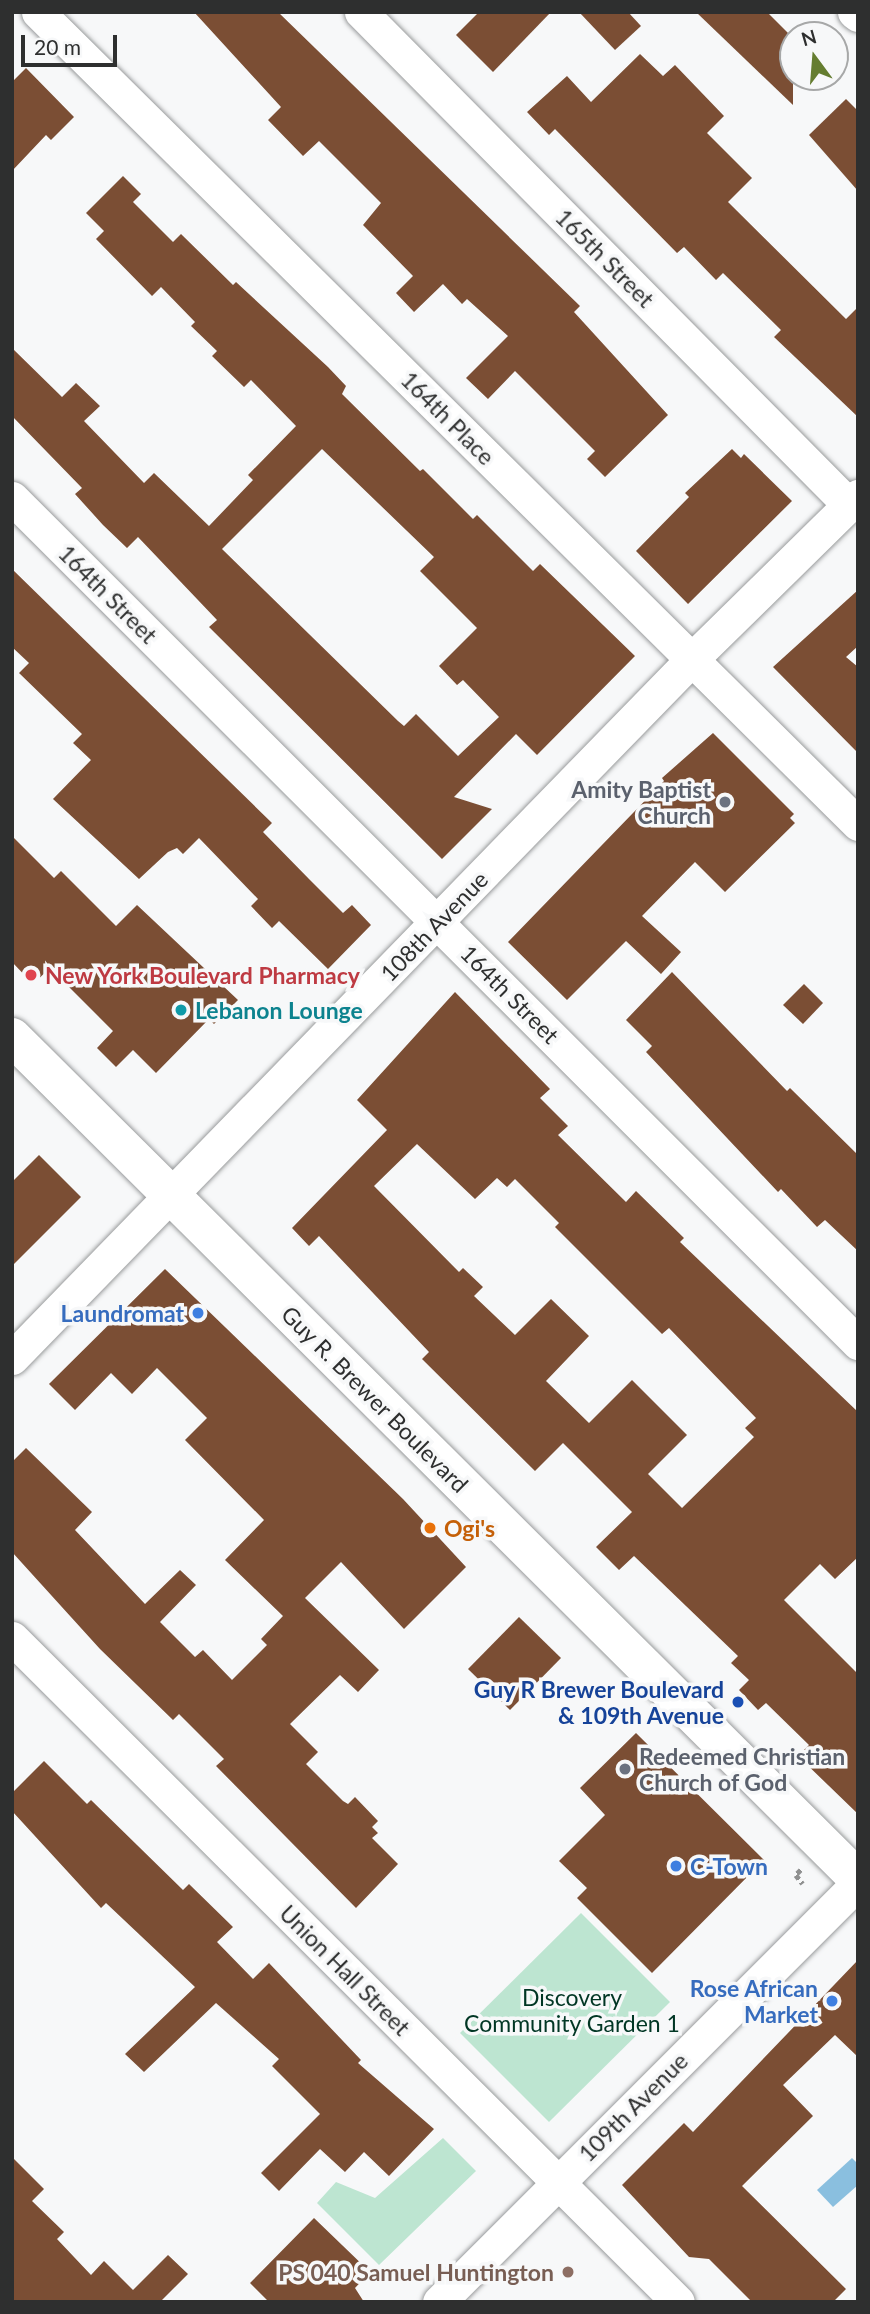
<!DOCTYPE html>
<style>
body{margin:0}
#map{position:relative;width:870px;height:2314px;overflow:hidden;background:#f7f8f9;font-family:Lato,sans-serif}
div>[style]{position:absolute}
.green>*{inset:0;background:#bde5d1}
.water>*{inset:0;background:#8abfdf}
.building>*{inset:0;background:#7b4e34}
.path>*{height:4.5px;margin-top:-2.25px;transform-origin:0;background:repeating-linear-gradient(90deg,#8f9090 0 5px,transparent 0 8.5px)}
.roads{filter:drop-shadow(0 0 2px #999b9c) drop-shadow(0 0 2px #999b9c)}
.minor>*{height:33px;margin:-16.5px;padding:0 16.5px;transform-origin:16.5px;border-radius:16.5px;background:#fff}
.secondary>*{height:38px;margin:-19px;padding:0 19px;transform-origin:19px;border-radius:19px;background:#fff}
.dots>*{width:19px;height:19px;translate:-50% -50%;box-sizing:border-box;border:4px solid #f7f8f9;border-radius:50%}
span{translate:-50% -50%;white-space:nowrap;text-align:center;line-height:1.15;-webkit-text-stroke:7px #f7f8f9;paint-order:stroke}
.street-label{font-size:23px;color:#2e2f2f}
.worship-label{font-size:23px;color:#5b616d;font-weight:700}
.right{translate:-100% -50%;text-align:right}
.left{translate:0 -50%;text-align:left}
.health-label{font-size:23px;color:#be3a42;font-weight:700}
.culture-label{font-size:23px;color:#0d838f;font-weight:700}
.shop-label{font-size:23px;color:#366cbe;font-weight:700}
.food-label{font-size:23px;color:#c56008;font-weight:700}
.transit-label{font-size:23px;color:#164399;font-weight:700}
.park-label{font-size:23px;color:#013624}
.education-label{font-size:23px;color:#785e54;font-weight:700}
.frame{position:absolute;inset:0;border:14px solid #2e2f2f;pointer-events:none}
.north{position:absolute;left:779px;top:21px;width:70px;height:70px;box-sizing:border-box;background:#f7f8f9;border:2px solid #a7a8a8;border-radius:50%;rotate:344deg;font-size:19px;font-weight:700;line-height:28px;text-align:center;color:#2e2f2f}
.north::after{content:'';display:block;margin:auto;width:24px;height:32px;background:#657d30;clip-path:polygon(50% 0,100% 100%,50% 72%,0 100%)}
.scale{position:absolute;left:21px;top:35px;width:96px;height:32px;box-sizing:border-box;border:4px solid #2e2f2f;border-top:0;padding-left:9px;font-size:21px;line-height:24px;white-space:nowrap;color:#2e2f2f;-webkit-text-stroke:5px #f7f8f9;paint-order:stroke}
</style>
<div id="map">
<div class="green">
<i style="clip-path:polygon(581px 1913px,670px 2002px,549px 2122px,460px 2033px)"></i>
<i style="clip-path:polygon(443px 2138px,476px 2171px,379px 2265px,317px 2203px,336px 2182px,375px 2198px)"></i>
</div>
<div class="water">
<i style="clip-path:polygon(852px 2158px,858px 2164px,858px 2185px,833px 2207px,817px 2190px)"></i>
</div>
<div class="building">
<i style="clip-path:polygon(194px 12px,278px 12px,580px 306px,574px 312px,668px 415px,605px 477px,587px 459px,595px 451px,515px 371px,488px 399px,466px 378px,508px 336px,467px 299px,462px 304px,443px 284px,414px 312px,396px 293px,413px 276px,363px 225px,381px 203px,319px 141px,303px 156px,268px 120px,281px 107px)"></i>
<i style="clip-path:polygon(479px 12px,551px 12px,493px 72px,456px 35px)"></i>
<i style="clip-path:polygon(579px 12px,628px 12px,641px 26px,615px 50px)"></i>
<i style="clip-path:polygon(696px 12px,767px 12px,793px 38px,793px 105px)"></i>
<i style="clip-path:polygon(640px 54px,663px 76px,675px 65px,724px 116px,707px 133px,752px 178px,728px 202px,846px 319px,858px 307px,858px 417px,774px 337px,781px 330px,723px 273px,716px 280px,684px 247px,677px 253px,555px 129px,549px 135px,527px 112px,567px 76px,591px 102px)"></i>
<i style="clip-path:polygon(26px 68px,74px 117px,51px 140px,46px 135px,12px 171px,12px 82px)"></i>
<i style="clip-path:polygon(846px 99px,858px 111px,858px 191px,809px 135px)"></i>
<i style="clip-path:polygon(evenodd,123px 176px,141px 194px,133px 202px,173px 242px,181px 234px,233px 285px,236px 282px,328px 367px,346px 386px,342px 394px,420px 471px,423px 469px,473px 519px,477px 515px,533px 571px,540px 564px,635px 656px,537px 755px,516px 734px,454px 797px,492px 809px,442px 859px,209px 627px,217px 620px,138px 537px,127px 548px,103px 525px,75px 494px,82px 488px,12px 416px,12px 348px,62px 397px,76px 383px,100px 406px,84px 421px,144px 483px,154px 473px,209px 526px,253px 480px,248px 475px,296px 426px,251px 380px,244px 387px,212px 356px,217px 351px,191px 326px,195px 322px,161px 287px,152px 296px,96px 239px,104px 231px,86px 213px,123px 176px,322px 449px,434px 557px,420px 571px,477px 628px,439px 666px,457px 685px,463px 680px,499px 717px,458px 756px,416px 714px,404px 726px,398px 721px,222px 549px,322px 449px)"></i>
<i style="clip-path:polygon(732px 449px,741px 458px,744px 454px,792px 501px,688px 604px,636px 551px,689px 497px,685px 493px)"></i>
<i style="clip-path:polygon(12px 569px,272px 823px,263px 832px,309px 879px,343px 913px,352px 905px,371px 925px,328px 969px,279px 921px,272px 928px,251px 906px,258px 899px,199px 838px,183px 854px,177px 848px,168px 852px,139px 879px,53px 799px,91px 760px,73px 743px,82px 734px,19px 673px,29px 663px,12px 647px)"></i>
<i style="clip-path:polygon(858px 590px,858px 646px,846px 657px,858px 667px,858px 753px,773px 667px)"></i>
<i style="clip-path:polygon(713px 733px,794px 814px,790px 818px,795px 823px,725px 892px,695px 862px,642px 916px,681px 952px,661px 974px,626px 941px,567px 1000px,508px 942px,664px 781px,662px 778px)"></i>
<i style="clip-path:polygon(12px 836px,54px 878px,61px 871px,116px 926px,137px 905px,238px 1000px,214px 1024px,209px 1019px,156px 1073px,133px 1050px,116px 1067px,97px 1048px,113px 1031px,50px 968px,33px 984px,12px 962px)"></i>
<i style="clip-path:polygon(672px 972px,787px 1091px,790px 1088px,858px 1155px,858px 1251px,825px 1220px,817px 1227px,781px 1189px,778px 1192px,646px 1052px,652px 1046px,626px 1020px)"></i>
<i style="clip-path:polygon(804px 984px,823px 1003px,803px 1024px,783px 1005px)"></i>
<i style="clip-path:polygon(evenodd,455px 992px,550px 1089px,540px 1098px,568px 1126px,558px 1135px,626px 1202px,636px 1191px,684px 1238px,680px 1242px,858px 1412px,858px 1557px,835px 1579px,820px 1564px,784px 1600px,858px 1674px,858px 1814px,798px 1756px,809px 1745px,766px 1703px,758px 1710px,739px 1690px,749px 1680px,731px 1663px,738px 1656px,634px 1556px,619px 1570px,596px 1547px,632px 1512px,563px 1443px,535px 1471px,422px 1359px,429px 1352px,319px 1236px,309px 1246px,292px 1228px,387px 1130px,357px 1100px,455px 992px,417px 1144px,475px 1199px,497px 1178px,507px 1187px,515px 1179px,559px 1223px,555px 1227px,662px 1334px,669px 1328px,756px 1418px,745px 1428px,754px 1437px,682px 1508px,648px 1474px,687px 1435px,632px 1380px,589px 1423px,546px 1381px,589px 1336px,551px 1299px,515px 1335px,474px 1296px,483px 1287px,463px 1268px,459px 1272px,374px 1186px,417px 1144px)"></i>
<i style="clip-path:polygon(39px 1155px,81px 1197px,12px 1266px,12px 1182px)"></i>
<i style="clip-path:polygon(165px 1269px,403px 1499px,466px 1567px,404px 1629px,341px 1562px,305px 1598px,379px 1670px,358px 1692px,340px 1675px,290px 1724px,318px 1752px,306px 1764px,343px 1801px,348px 1804px,355px 1797px,378px 1821px,372px 1827px,378px 1833px,372px 1838px,398px 1864px,356px 1908px,216px 1766px,224px 1759px,179px 1714px,173px 1720px,100px 1649px,12px 1552px,12px 1462px,26px 1448px,92px 1512px,75px 1530px,145px 1604px,180px 1570px,196px 1585px,160px 1622px,195px 1657px,203px 1650px,232px 1680px,267px 1645px,261px 1639px,283px 1616px,225px 1560px,264px 1520px,185px 1440px,207px 1418px,157px 1368px,132px 1394px,111px 1373px,75px 1410px,49px 1384px)"></i>
<i style="clip-path:polygon(519px 1617px,561px 1658px,510px 1710px,468px 1669px)"></i>
<i style="clip-path:polygon(636px 1733px,764px 1860px,652px 1973px,577px 1898px,587px 1888px,559px 1861px,605px 1815px,580px 1788px)"></i>
<i style="clip-path:polygon(44px 1761px,87px 1804px,91px 1800px,183px 1890px,189px 1884px,233px 1927px,217px 1942px,253px 1979px,269px 1963px,361px 2060px,358px 2063px,434px 2129px,389px 2176px,364px 2152px,345px 2172px,320px 2149px,279px 2191px,261px 2173px,320px 2114px,272px 2066px,279px 2059px,216px 2003px,144px 2072px,125px 2054px,195px 1987px,106px 1903px,101px 1908px,12px 1811px,12px 1793px)"></i>
<i style="clip-path:polygon(858px 1960px,858px 2057px,835px 2035px,783px 2085px,813px 2116px,742px 2186px,846px 2289px,833px 2302px,752px 2302px,709px 2259px,689px 2257px,622px 2185px,684px 2123px,693px 2132px)"></i>
<i style="clip-path:polygon(12px 2157px,44px 2189px,32px 2201px,64px 2232px,57px 2239px,91px 2275px,104px 2261px,133px 2290px,168px 2255px,188px 2274px,160px 2302px,12px 2302px)"></i>
<i style="clip-path:polygon(314px 2218px,370px 2272px,355px 2288px,364px 2302px,269px 2302px,250px 2283px)"></i>
</div>
<div class="path">
<i style="left:801px;top:1870px;width:7px;rotate:135deg"></i>
<i style="left:796px;top:1875px;width:11px;rotate:52deg"></i>
</div>
<div class="roads">
<div class="minor">
<i style="left:38px;top:12px;width:1154px;rotate:44.72deg"></i>
<i style="left:361px;top:12px;width:694px;rotate:45.29deg"></i>
<i style="left:854px;top:12px;width:5px;rotate:37deg"></i>
<i style="left:12px;top:498px;width:1196px;rotate:44.97deg"></i>
<i style="left:12px;top:1358px;width:975px;rotate:-45.79deg"></i>
<i style="left:692px;top:659px;width:233px;rotate:-44.5deg"></i>
<i style="left:12px;top:1638px;width:940px;rotate:44.91deg"></i>
<i style="left:439px;top:2302px;width:593px;rotate:-45deg"></i>
</div>
<div class="secondary">
<i style="left:12px;top:1037px;width:1194px;rotate:44.86deg"></i>
</div>
</div>
<div class="dots">
<i style="left:725px;top:802px;background:#6b7280"></i>
<i style="left:31px;top:975px;background:#e0444e"></i>
<i style="left:181px;top:1010px;background:#0f9aa8"></i>
<i style="left:198px;top:1313px;background:#3f7fe0"></i>
<i style="left:430px;top:1528px;background:#e8710a"></i>
<i style="left:738px;top:1702px;background:#1a4fb4"></i>
<i style="left:625px;top:1769px;background:#6b7280"></i>
<i style="left:676px;top:1866px;background:#3f7fe0"></i>
<i style="left:832px;top:2001px;background:#3f7fe0"></i>
<i style="left:568px;top:2272px;background:#8d6e63"></i>
</div>
<div class="street-label">
<span style="left:605px;top:258px;rotate:45deg">165th Street</span>
<span style="left:448px;top:418px;rotate:45deg">164th Place</span>
<span style="left:108px;top:594px;rotate:45deg">164th Street</span>
<span style="left:434px;top:926px;rotate:-46deg">108th Avenue</span>
<span style="left:510px;top:994px;rotate:45deg">164th Street</span>
<span style="left:375px;top:1399px;rotate:45deg">Guy R. Brewer Boulevard</span>
<span style="left:345px;top:1970px;rotate:45deg">Union Hall Street</span>
<span style="left:633px;top:2107px;rotate:-45deg">109th Avenue</span>
</div>
<div class="worship-label">
<span class="right" style="left:711px;top:802px">Amity Baptist<br>Church</span>
<span class="left" style="left:639px;top:1769px">Redeemed Christian<br>Church of God</span>
</div>
<div class="health-label">
<span class="left" style="left:45px;top:975px">New York Boulevard Pharmacy</span>
</div>
<div class="culture-label">
<span class="left" style="left:195px;top:1010px">Lebanon Lounge</span>
</div>
<div class="shop-label">
<span class="right" style="left:184px;top:1313px">Laundromat</span>
<span class="left" style="left:690px;top:1866px">C-Town</span>
<span class="right" style="left:818px;top:2001px">Rose African<br>Market</span>
</div>
<div class="food-label">
<span class="left" style="left:444px;top:1528px">Ogi's</span>
</div>
<div class="transit-label">
<span class="right" style="left:724px;top:1702px">Guy R Brewer Boulevard<br>&amp; 109th Avenue</span>
</div>
<div class="park-label">
<span style="left:572px;top:2010px">Discovery<br>Community Garden 1</span>
</div>
<div class="education-label">
<span class="right" style="left:554px;top:2272px">PS 040 Samuel Huntington</span>
</div>
<div class="frame"></div>
<div class="north">N</div>
<div class="scale">20 m</div>
</div>
